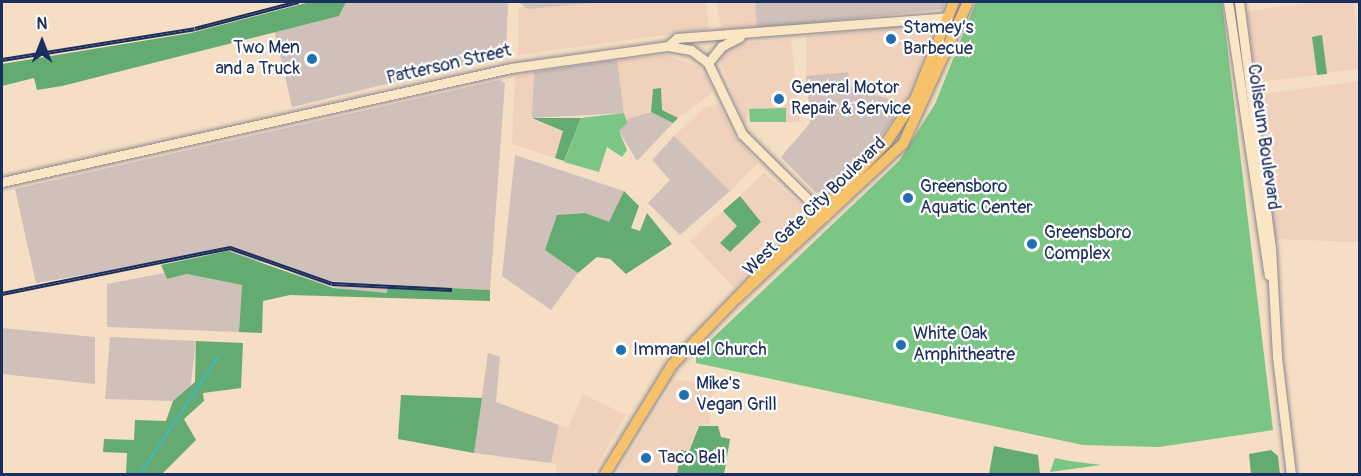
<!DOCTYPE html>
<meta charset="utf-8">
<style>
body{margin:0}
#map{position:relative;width:1361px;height:476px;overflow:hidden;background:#f5dec3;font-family:Pangolin,sans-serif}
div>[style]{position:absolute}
.built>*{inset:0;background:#efd1bc}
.industrial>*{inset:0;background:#cfc0ba}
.green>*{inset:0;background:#7bc684}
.forest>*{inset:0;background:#64ab72}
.stream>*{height:1.5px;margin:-0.75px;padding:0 0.75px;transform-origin:0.75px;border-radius:0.75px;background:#47b4c3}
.roads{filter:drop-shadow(0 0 2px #888690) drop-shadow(0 0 2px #888690)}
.secondary>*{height:9px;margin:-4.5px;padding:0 4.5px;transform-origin:4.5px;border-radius:4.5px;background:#fbe6c4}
.primary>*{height:10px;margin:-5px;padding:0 5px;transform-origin:5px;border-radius:5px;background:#f6c16b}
.rail>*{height:4px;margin-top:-2px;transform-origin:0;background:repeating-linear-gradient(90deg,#fff 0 4.5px,#1b2f5e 0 9px);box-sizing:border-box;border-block:2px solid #1b2f5e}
.dots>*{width:16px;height:16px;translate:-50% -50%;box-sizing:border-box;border:3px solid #fff;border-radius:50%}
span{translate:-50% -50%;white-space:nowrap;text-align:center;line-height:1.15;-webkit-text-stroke:4.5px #fff;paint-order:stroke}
.poi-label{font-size:18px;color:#1b2f5e}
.left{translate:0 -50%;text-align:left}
.right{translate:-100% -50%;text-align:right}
.street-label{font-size:18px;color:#1b2f5e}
.frame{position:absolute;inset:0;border:3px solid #1b2f5e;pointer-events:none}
.north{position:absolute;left:12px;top:12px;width:60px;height:60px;-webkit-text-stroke:4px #fff;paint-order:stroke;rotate:0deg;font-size:16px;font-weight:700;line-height:24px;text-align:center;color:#1b2f5e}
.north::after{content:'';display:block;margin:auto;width:21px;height:27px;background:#1b2f5e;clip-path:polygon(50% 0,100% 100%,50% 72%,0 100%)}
</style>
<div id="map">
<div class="built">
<i style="clip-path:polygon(601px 2px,706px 2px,709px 29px,518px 55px,518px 7px)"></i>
<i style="clip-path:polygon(716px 2px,755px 2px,757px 29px,722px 32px)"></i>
<i style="clip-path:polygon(1321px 2px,1354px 2px,1359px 69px,1326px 73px,1321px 35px,1312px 37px,1317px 75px,1257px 82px,1246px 11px)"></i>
<i style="clip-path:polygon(932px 23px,936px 26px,904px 104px,850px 87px,848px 72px,806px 76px,806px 36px)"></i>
<i style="clip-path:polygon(791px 39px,800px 122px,786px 122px,786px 109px,749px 109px,745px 125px,719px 57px,735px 44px)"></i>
<i style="clip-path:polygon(667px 55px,699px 67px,711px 83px,712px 93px,678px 118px,662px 110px,661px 88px,653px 89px,651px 112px,625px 120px,617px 60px)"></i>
<i style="clip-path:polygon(534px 72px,532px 120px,557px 124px,563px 131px,555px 158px,512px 144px,515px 77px)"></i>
<i style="clip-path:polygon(1359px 81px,1359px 242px,1275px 239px,1257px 95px)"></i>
<i style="clip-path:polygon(718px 104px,734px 135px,758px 163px,730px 191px,674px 136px,704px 108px)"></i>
<i style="clip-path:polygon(764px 173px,802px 206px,802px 217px,734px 288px,690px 241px,723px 211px,737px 226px,730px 252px,761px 222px,740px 196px)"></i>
<i style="clip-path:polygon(676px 379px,716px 387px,709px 424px,698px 426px,689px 452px,681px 450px,677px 474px,617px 474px)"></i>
<i style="clip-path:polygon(583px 394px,626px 415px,592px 474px,556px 474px,556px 464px,551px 463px,559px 425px,568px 428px)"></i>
</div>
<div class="industrial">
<i style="clip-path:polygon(346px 2px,508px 2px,506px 55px,292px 107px,274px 29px,339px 16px)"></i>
<i style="clip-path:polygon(518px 2px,601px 2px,528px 9px)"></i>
<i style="clip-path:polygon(755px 2px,946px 2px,943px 9px,757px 29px)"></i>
<i style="clip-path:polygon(617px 60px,624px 113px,532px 118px,534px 72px)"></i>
<i style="clip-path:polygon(848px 72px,851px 87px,904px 104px,868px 154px,827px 191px,816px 193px,781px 157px,810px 123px,806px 76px)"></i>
<i style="clip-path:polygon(500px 80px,505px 83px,490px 290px,389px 285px,388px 293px,361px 292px,315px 284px,275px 264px,207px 254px,36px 283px,15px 189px)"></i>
<i style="clip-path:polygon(651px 112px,673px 123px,637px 161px,619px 131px,625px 120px)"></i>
<i style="clip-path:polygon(674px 136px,730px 191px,680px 235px,648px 203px,670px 180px,652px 160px)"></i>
<i style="clip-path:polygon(515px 155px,624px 191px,609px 223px,585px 213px,566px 214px,557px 227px,545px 250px,578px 273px,551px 310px,502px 276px)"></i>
<i style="clip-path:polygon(164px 273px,167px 279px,187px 274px,242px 285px,239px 332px,107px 327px,107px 284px)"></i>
<i style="clip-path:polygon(2px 328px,95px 337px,95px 384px,2px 374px)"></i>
<i style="clip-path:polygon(110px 337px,196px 341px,190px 392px,173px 401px,105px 399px)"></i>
<i style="clip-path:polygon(488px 353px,500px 357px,496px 402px,559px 425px,551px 463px,474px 453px)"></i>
</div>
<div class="green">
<i style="clip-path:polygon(976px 2px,1222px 2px,1273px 430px,1159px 447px,1083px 445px,696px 363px,696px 354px,899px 161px,935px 104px)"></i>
<i style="clip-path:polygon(786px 108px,786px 122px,750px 122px,749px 109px)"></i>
<i style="clip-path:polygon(624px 113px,627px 123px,619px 131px,627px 150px,622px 157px,607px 147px,599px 172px,564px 162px,581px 118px)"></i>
<i style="clip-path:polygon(1055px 458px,1070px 461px,1101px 465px,1050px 472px)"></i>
</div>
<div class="forest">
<i style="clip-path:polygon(310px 2px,346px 2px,339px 16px,62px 86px,37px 90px,34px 78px,2px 86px,2px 64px,191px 33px)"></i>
<i style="clip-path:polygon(1322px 35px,1327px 74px,1317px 75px,1312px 37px)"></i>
<i style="clip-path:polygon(661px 88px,662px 110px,678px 118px,673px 123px,651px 112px,653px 89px)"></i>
<i style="clip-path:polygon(532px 118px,581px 118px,564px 161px,555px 158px,563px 131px)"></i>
<i style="clip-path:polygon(624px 191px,639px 206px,631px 228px,640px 231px,647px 213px,672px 244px,626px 274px,610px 259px,597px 257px,578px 273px,545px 250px,557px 215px,585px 213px,609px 222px)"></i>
<i style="clip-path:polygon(740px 196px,761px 222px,730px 252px,720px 243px,737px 226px,723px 211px)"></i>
<i style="clip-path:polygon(228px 251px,333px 288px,387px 293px,388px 285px,490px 290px,490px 301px,290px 295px,263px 301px,262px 333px,239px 332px,242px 285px,187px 274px,167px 279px,161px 265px)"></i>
<i style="clip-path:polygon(196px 341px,243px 343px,241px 388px,203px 393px,204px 401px,184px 419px,196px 440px,162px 474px,126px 474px,127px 453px,103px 452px,104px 439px,134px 440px,135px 420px,166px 421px,173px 401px,195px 382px)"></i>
<i style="clip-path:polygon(401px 395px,482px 398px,474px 453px,398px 439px)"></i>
<i style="clip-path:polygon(699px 426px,718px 426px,721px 437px,730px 439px,724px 474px,677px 474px,681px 450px,689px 452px)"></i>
<i style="clip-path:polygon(994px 446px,1038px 455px,1040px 474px,989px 474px)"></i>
<i style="clip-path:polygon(1271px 450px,1278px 456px,1280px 474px,1251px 474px,1249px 454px)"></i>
</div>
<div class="stream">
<i style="left:140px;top:474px;width:141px;rotate:-56.3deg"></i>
</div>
<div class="roads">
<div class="secondary">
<i style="left:1228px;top:2px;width:276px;rotate:81.5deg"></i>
<i style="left:1239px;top:2px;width:248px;rotate:82.6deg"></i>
<i style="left:1271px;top:248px;width:109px;rotate:86.8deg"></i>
<i style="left:1277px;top:357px;width:118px;rotate:83.2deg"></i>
<i style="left:668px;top:46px;width:12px;rotate:-42deg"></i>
<i style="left:677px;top:38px;width:272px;rotate:-4.4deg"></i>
<i style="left:708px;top:63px;width:22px;rotate:-51deg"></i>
<i style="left:722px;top:46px;width:20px;rotate:-27deg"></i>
<i style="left:2px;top:182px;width:522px;rotate:-12.62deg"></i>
<i style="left:511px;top:68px;width:159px;rotate:-8deg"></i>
<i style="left:668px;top:46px;width:23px;rotate:10deg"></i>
<i style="left:691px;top:50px;width:21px;rotate:37deg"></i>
<i style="left:708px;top:63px;width:79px;rotate:64.4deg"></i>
<i style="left:742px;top:134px;width:117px;rotate:44.7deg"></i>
</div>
<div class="primary">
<i style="left:737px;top:298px;width:226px;rotate:-42.9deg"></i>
<i style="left:903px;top:144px;width:156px;rotate:-65.4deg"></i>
<i style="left:605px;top:474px;width:128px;rotate:-58.4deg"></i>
<i style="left:672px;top:365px;width:308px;rotate:-46.1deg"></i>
<i style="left:886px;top:143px;width:53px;rotate:-56.6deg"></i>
<i style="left:915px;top:99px;width:105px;rotate:-68.1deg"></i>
</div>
</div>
<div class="rail">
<i style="left:2px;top:60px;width:195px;rotate:-9.1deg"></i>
<i style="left:195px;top:29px;width:107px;rotate:-14.6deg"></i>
<i style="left:2px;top:294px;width:233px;rotate:-11.4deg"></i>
<i style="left:230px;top:248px;width:108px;rotate:19.4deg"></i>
<i style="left:332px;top:284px;width:120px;rotate:2.9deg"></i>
</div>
<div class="dots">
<i style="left:891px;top:39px;background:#1f6fb2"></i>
<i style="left:312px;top:59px;background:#1f6fb2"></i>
<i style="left:779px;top:99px;background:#1f6fb2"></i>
<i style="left:908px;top:198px;background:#1f6fb2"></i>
<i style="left:1032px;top:244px;background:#1f6fb2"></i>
<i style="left:901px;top:345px;background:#1f6fb2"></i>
<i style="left:621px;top:350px;background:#1f6fb2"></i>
<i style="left:684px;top:395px;background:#1f6fb2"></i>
<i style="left:646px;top:458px;background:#1f6fb2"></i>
</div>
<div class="poi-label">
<span class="left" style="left:903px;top:39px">Stamey’s<br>Barbecue</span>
<span class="right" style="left:300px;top:59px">Two Men<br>and a Truck</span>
<span class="left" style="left:791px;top:99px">General Motor<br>Repair &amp; Service</span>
<span class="left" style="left:920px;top:198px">Greensboro<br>Aquatic Center</span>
<span class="left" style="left:1044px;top:244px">Greensboro<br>Complex</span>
<span class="left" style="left:913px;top:345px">White Oak<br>Amphitheatre</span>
<span class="left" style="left:633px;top:350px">Immanuel Church</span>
<span class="left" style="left:696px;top:395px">Mike's<br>Vegan Grill</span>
<span class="left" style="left:658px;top:458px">Taco Bell</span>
</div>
<div class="street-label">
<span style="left:449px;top:65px;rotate:-13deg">Patterson Street</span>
<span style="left:1263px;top:137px;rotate:82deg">Coliseum Boulevard</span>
<span style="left:815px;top:207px;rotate:-44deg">West Gate City Boulevard</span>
</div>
<div class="frame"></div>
<div class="north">N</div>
</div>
